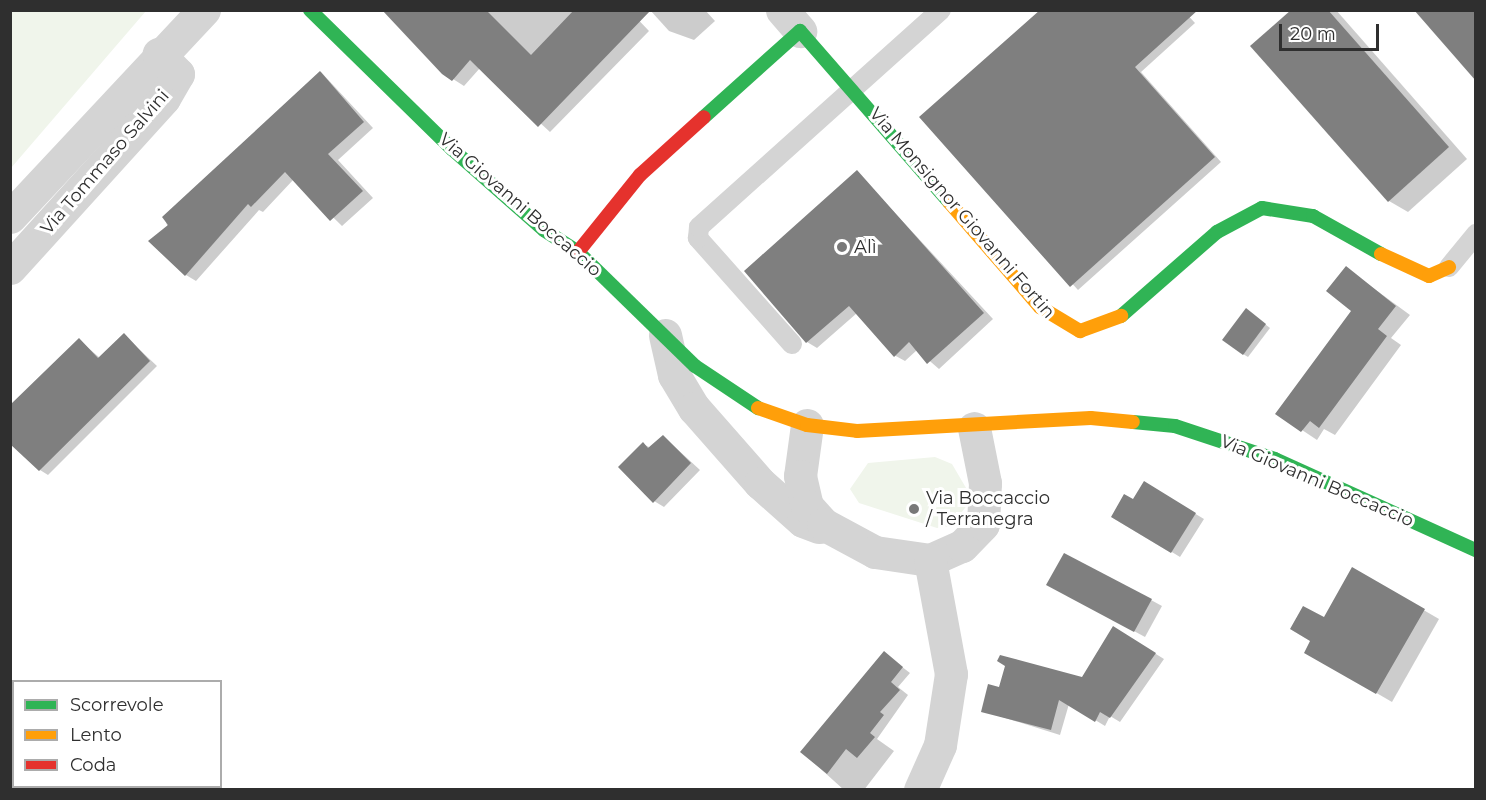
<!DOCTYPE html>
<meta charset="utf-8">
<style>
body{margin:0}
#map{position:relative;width:1486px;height:800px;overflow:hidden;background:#fff;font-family:Montserrat,sans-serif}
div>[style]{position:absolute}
.green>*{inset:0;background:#f0f5eb}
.shadow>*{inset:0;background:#0003}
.building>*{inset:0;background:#7f7f7f}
.lane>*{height:20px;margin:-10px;padding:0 10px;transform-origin:10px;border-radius:10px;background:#d4d4d4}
.street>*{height:33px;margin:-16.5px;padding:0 16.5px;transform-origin:16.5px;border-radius:16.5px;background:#d4d4d4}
.fast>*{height:14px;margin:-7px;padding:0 7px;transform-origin:7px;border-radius:7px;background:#30b455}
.slow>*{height:14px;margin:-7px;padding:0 7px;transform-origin:7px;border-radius:7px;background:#ff9f0a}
.jam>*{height:14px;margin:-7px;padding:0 7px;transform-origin:7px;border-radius:7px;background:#e5322d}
.dots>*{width:16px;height:16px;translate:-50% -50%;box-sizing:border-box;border:3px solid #fff;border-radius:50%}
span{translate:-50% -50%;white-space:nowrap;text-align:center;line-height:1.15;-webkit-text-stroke:6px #fff;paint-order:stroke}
.street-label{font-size:18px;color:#2f2f2f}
.poi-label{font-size:18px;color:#2f2f2f}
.left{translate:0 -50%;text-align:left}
.frame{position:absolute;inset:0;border:12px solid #2f2f2f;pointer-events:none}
.legend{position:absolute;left:12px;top:680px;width:210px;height:108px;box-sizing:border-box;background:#fff;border:2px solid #acacac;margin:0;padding:8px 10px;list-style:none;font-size:18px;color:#2f2f2f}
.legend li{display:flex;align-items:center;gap:12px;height:30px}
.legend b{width:30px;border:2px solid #acacac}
.scale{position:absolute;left:1279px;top:24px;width:100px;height:27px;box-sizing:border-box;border:3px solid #2f2f2f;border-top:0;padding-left:8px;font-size:18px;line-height:21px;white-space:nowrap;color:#2f2f2f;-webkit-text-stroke:4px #fff;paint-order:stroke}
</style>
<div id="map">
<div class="green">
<i style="clip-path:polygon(11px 10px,146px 11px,11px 168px,10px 11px)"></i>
<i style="clip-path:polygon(935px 457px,952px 464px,969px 493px,968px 504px,951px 526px,937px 528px,859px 503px,850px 489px,868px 463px)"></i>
</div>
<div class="shadow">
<i style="clip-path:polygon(451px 10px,629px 10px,649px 31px,550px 132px,480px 68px,464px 86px,453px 79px)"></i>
<i style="clip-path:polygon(650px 10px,705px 10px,715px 21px,694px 40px,669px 31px)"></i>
<i style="clip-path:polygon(1183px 10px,1195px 23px,1141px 72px,1221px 162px,1078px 290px,921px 118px)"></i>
<i style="clip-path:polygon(1293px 10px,1336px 10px,1467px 159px,1408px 212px,1389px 201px)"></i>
<i style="clip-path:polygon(321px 72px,373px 128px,338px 160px,373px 198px,342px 226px,294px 179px,263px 212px,259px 210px,196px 281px,186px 275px,164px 217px)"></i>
<i style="clip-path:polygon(857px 172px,993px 319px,939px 369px,917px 350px,905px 361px,894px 355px,857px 313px,817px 348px,807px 342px)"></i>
<i style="clip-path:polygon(1346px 268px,1410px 315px,1391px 338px,1401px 345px,1335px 435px,1324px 429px,1317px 440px,1278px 414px,1353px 311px)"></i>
<i style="clip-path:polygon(1251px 313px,1270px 328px,1248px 357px,1243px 354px)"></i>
<i style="clip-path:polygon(124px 335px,157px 366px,48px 475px,40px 470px,79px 340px,100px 358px)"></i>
<i style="clip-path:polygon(663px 436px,700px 470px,664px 507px,654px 501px,643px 444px,651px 448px)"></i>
<i style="clip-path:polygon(1144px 483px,1204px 519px,1180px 557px,1113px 516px,1133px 501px)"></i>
<i style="clip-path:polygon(1353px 569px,1439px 619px,1392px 702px,1306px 652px)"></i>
<i style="clip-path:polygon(1058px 590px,1151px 600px,1162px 606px,1145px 637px)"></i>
<i style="clip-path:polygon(1114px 628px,1164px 659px,1120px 722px,1110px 716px,1105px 726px,1069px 704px,1060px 735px,983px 711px,1000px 689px,1083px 679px)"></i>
<i style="clip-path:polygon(884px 653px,910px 673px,898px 687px,908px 695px,877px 739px,894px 751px,864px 790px,844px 790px,802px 752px)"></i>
</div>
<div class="building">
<i style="clip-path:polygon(382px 10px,486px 10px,531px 55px,574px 10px,651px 10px,538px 127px,470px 60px,452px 81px,442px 74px)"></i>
<i style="clip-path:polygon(1040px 10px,1198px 10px,1135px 67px,1215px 157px,1070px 287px,919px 117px)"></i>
<i style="clip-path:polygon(1291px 10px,1328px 10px,1449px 147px,1388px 202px,1250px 46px)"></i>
<i style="clip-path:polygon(1414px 10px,1476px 10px,1476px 81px)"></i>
<i style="clip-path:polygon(320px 71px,364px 122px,328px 154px,363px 191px,330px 221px,285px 172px,251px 207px,248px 204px,185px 276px,148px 241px,168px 225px,162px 217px)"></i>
<i style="clip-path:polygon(857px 170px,984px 313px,927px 364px,909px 342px,894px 357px,849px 306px,806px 343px,744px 271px)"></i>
<i style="clip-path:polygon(1346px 266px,1396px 306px,1378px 329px,1387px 336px,1319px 428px,1310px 421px,1301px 432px,1275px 414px,1351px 311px,1326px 291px)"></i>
<i style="clip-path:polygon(1246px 308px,1266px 324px,1243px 355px,1222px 340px)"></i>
<i style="clip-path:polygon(124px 333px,150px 361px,39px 471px,10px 444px,10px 405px,79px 338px,98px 358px)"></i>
<i style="clip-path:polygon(663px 435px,691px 463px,653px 503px,618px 467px,643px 442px,648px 448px)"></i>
<i style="clip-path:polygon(1144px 481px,1196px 513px,1171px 553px,1111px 517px,1124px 494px,1133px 499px)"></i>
<i style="clip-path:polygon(1064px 553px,1152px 599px,1134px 632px,1046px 585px)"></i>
<i style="clip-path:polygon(1352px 567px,1425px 609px,1376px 694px,1304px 653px,1310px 641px,1290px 629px,1303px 606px,1324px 617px)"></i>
<i style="clip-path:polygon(1113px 626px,1156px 653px,1110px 718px,1100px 712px,1095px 722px,1059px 700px,1051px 730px,981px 712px,988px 684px,999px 687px,1005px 666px,997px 661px,1000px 655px,1082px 677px)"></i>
<i style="clip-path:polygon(884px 651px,903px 667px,891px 682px,900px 690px,880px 712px,884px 715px,870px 733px,875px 737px,857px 758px,846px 749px,827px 774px,800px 752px)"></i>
</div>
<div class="lane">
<i style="left:1449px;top:267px;width:43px;rotate:-50.7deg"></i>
<i style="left:792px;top:344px;width:142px;rotate:-131.6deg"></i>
<i style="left:698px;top:238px;width:11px;rotate:-85deg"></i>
<i style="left:699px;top:227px;width:325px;rotate:-41.9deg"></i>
</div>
<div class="street">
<i style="left:782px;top:10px;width:28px;rotate:49deg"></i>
<i style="left:10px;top:217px;width:284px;rotate:-46.9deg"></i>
<i style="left:10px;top:268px;width:229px;rotate:-47.8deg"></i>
<i style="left:164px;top:98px;width:28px;rotate:-60deg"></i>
<i style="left:178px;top:74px;width:28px;rotate:-134deg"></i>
<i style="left:665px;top:335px;width:41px;rotate:77.3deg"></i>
<i style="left:674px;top:375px;width:39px;rotate:59deg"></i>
<i style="left:694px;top:408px;width:100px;rotate:48.7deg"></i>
<i style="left:760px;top:483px;width:57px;rotate:41.5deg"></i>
<i style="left:803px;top:521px;width:17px;rotate:21deg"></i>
<i style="left:807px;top:425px;width:51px;rotate:97.8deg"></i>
<i style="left:800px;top:476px;width:31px;rotate:77deg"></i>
<i style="left:807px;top:506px;width:24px;rotate:48deg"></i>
<i style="left:823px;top:524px;width:59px;rotate:28.3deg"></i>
<i style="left:875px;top:552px;width:56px;rotate:8.3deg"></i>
<i style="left:930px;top:560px;width:35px;rotate:-24deg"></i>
<i style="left:962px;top:546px;width:30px;rotate:-46deg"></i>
<i style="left:983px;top:524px;width:41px;rotate:-87.2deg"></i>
<i style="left:985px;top:483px;width:56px;rotate:-101.3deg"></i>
<i style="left:920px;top:790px;width:49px;rotate:-66deg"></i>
<i style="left:940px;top:745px;width:72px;rotate:-81.2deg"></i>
<i style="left:951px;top:674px;width:116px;rotate:-100.4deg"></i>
</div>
<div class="fast">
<i style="left:310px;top:10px;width:199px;rotate:44.4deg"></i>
<i style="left:452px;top:149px;width:123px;rotate:41.4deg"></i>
<i style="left:544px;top:230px;width:40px;rotate:32.9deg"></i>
<i style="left:578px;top:252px;width:163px;rotate:44.3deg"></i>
<i style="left:695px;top:366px;width:76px;rotate:33.7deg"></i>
<i style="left:704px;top:117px;width:129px;rotate:-41.9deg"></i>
<i style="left:800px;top:31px;width:227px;rotate:48.9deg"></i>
<i style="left:1121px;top:316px;width:128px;rotate:-41.2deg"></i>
<i style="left:1217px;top:232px;width:51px;rotate:-28.1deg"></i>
<i style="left:1262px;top:208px;width:52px;rotate:8.9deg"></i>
<i style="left:1313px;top:216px;width:78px;rotate:29.2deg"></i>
<i style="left:1133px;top:422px;width:42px;rotate:5.4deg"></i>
<i style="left:1175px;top:426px;width:105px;rotate:18.3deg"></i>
<i style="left:1275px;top:459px;width:221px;rotate:24.4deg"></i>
</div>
<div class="slow">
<i style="left:949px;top:202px;width:139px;rotate:49.1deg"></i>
<i style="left:1040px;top:307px;width:47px;rotate:31deg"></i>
<i style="left:1080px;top:331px;width:44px;rotate:-20.1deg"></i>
<i style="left:1381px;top:254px;width:53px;rotate:24.6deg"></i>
<i style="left:1429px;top:276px;width:22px;rotate:-24deg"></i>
<i style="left:758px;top:408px;width:52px;rotate:19.1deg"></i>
<i style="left:807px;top:425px;width:50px;rotate:6.8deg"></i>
<i style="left:857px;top:431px;width:234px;rotate:-3.2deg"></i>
<i style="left:1091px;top:418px;width:42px;rotate:5.4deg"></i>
</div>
<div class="jam">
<i style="left:578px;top:252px;width:99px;rotate:-51.2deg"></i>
<i style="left:640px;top:175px;width:86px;rotate:-42.2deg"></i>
</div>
<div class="dots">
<i style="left:842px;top:247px;background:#787878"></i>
<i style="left:914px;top:509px;background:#787878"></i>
</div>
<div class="street-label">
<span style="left:105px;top:162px;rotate:-49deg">Via Tommaso Salvini</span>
<span style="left:520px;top:205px;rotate:41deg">Via Giovanni Boccaccio</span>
<span style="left:962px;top:213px;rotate:49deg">Via Monsignor Giovanni Fortin</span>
<span style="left:1317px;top:481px;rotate:23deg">Via Giovanni Boccaccio</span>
</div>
<div class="poi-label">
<span class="left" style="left:854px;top:247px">Alì</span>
<span class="left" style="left:926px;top:509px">Via Boccaccio<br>/ Terranegra</span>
</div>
<div class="frame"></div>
<ul class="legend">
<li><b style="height:8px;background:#30b455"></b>Scorrevole</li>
<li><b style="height:8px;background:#ff9f0a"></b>Lento</li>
<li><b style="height:8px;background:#e5322d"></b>Coda</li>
</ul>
<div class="scale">20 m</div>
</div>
